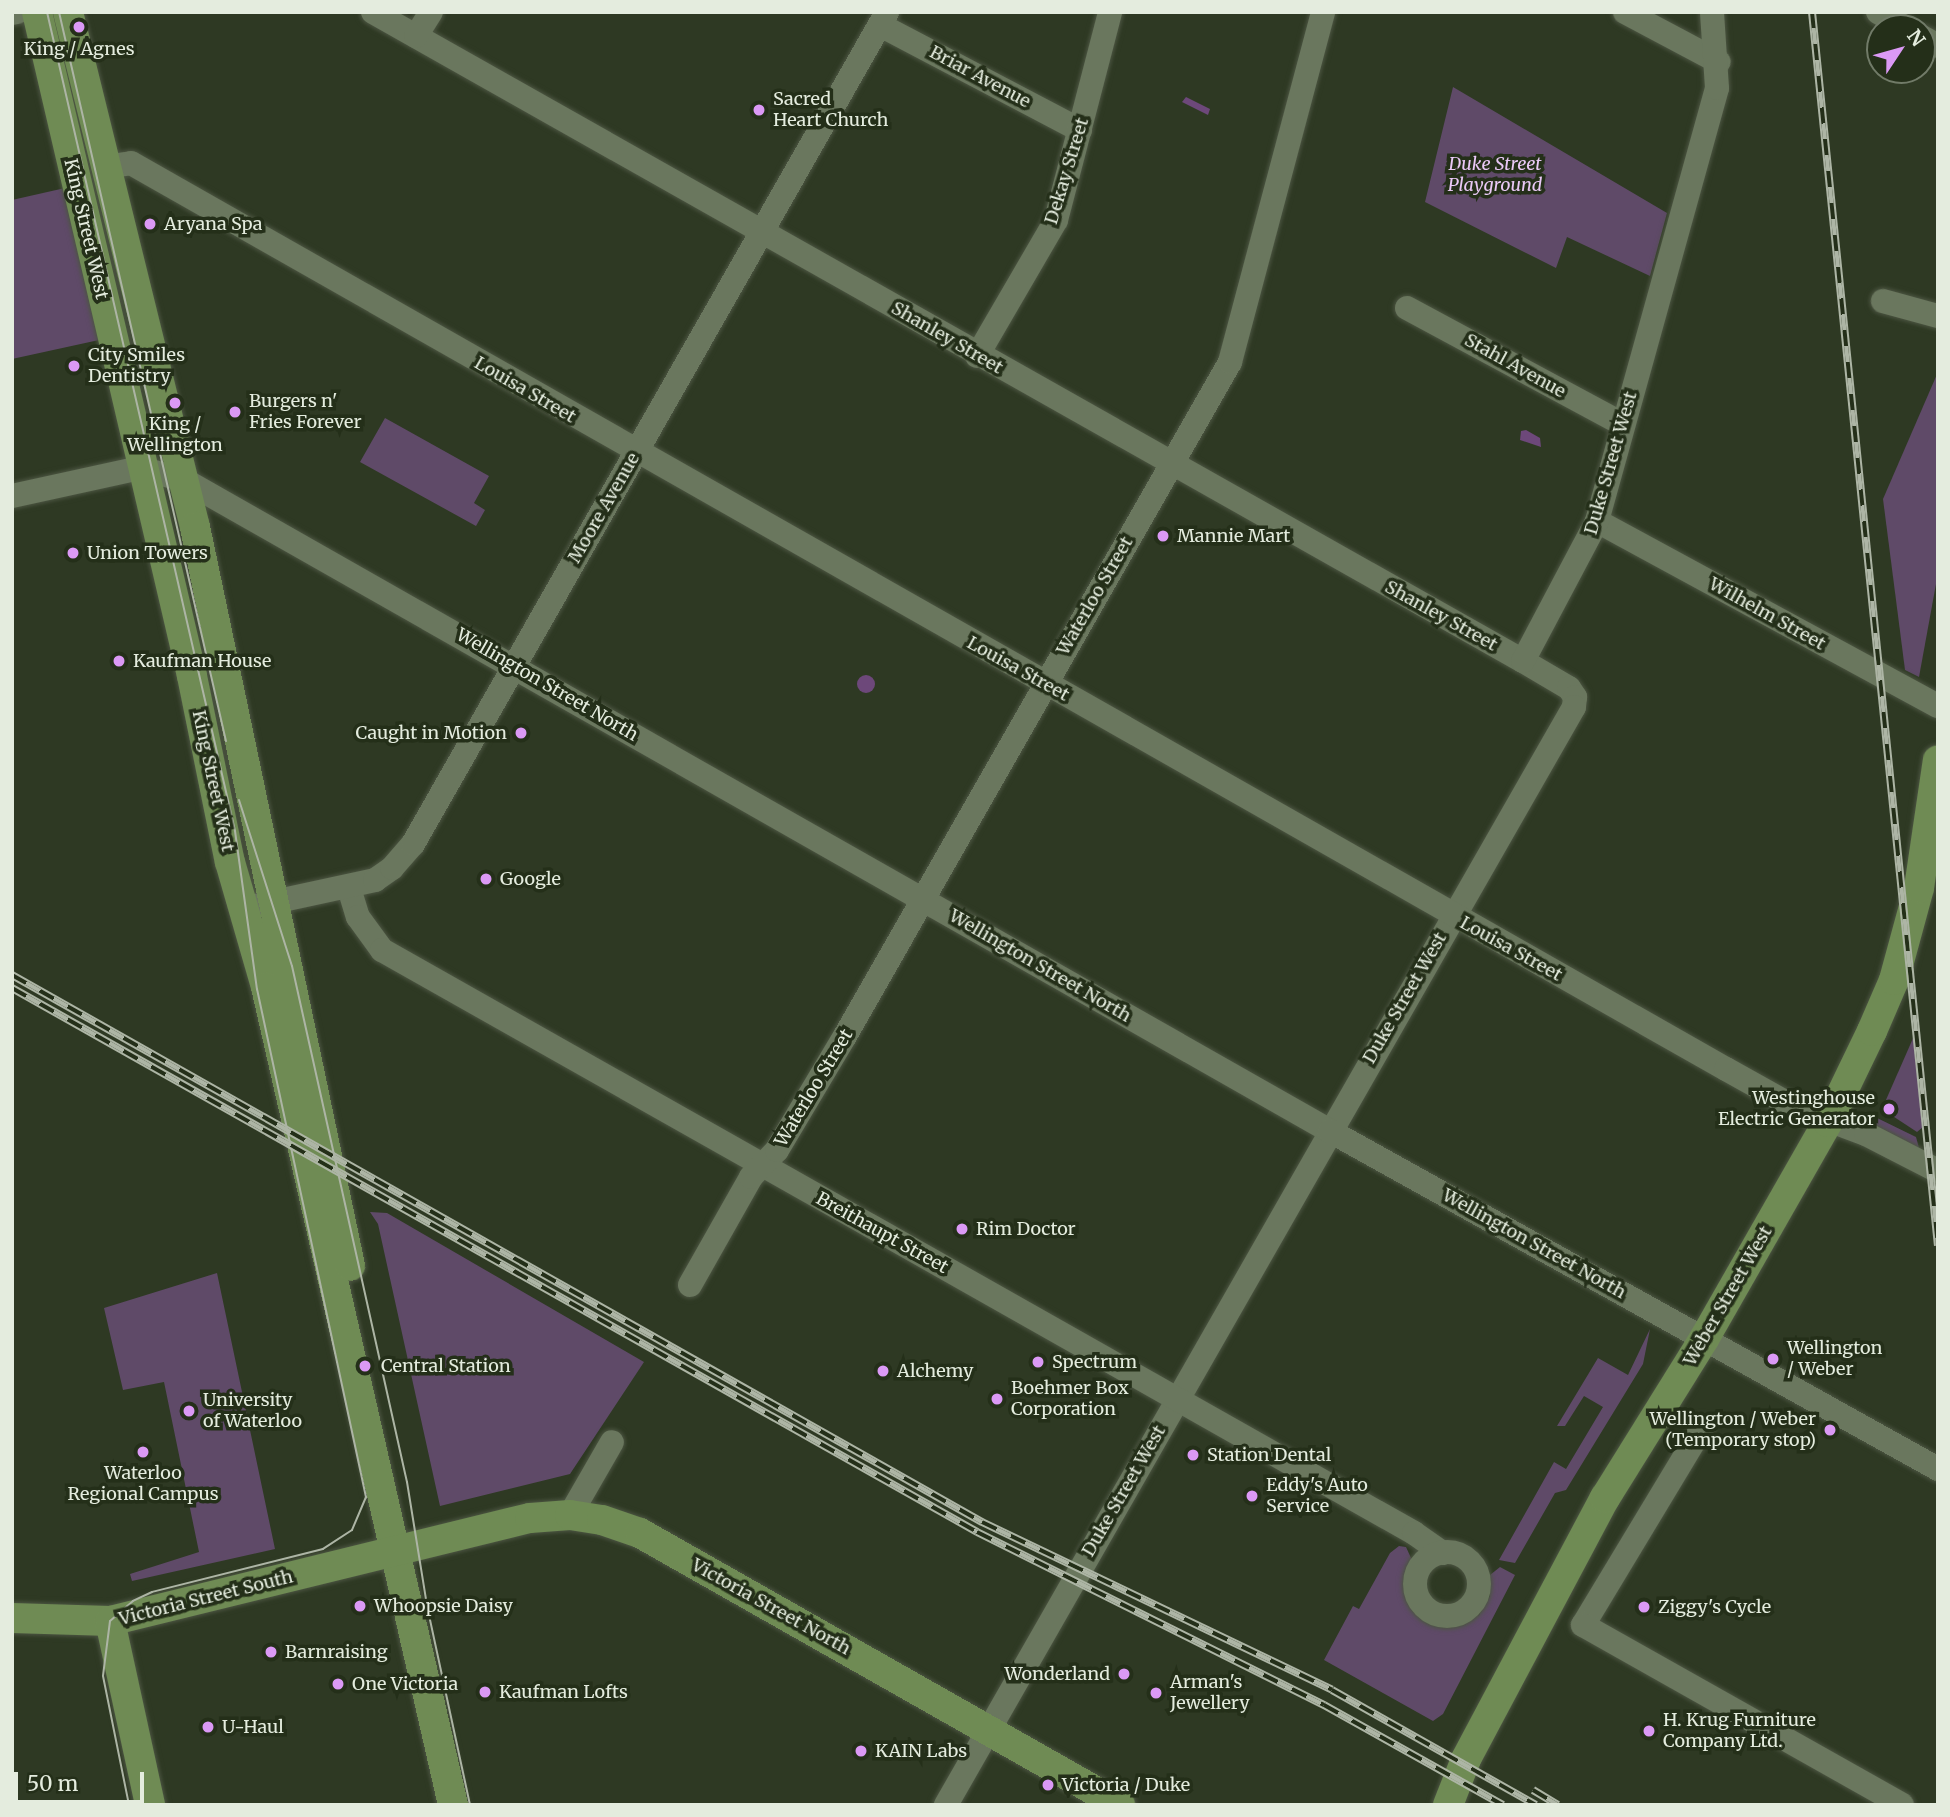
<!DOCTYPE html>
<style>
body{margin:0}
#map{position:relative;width:1950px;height:1817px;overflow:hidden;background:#2e3923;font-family:Merriweather,serif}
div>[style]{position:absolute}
.green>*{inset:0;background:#5f4a68}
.water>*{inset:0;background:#6d487a}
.round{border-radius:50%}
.roads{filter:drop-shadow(0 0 2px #4c5542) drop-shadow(0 0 2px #4c5542)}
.minor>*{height:24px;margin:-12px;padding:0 12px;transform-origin:12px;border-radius:12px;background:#6a775e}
.minor>.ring{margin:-12px;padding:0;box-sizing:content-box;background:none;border:24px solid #6a775e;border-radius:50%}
.major>*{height:30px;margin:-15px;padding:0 15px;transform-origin:15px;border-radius:15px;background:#6f8b54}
.tram>*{height:2px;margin:-1px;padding:0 1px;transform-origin:1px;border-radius:1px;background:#adb5a5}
.rail>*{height:8px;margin-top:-4px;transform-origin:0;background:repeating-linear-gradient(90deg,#242f19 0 16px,#adb5a5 0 32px);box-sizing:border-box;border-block:2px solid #adb5a5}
.dots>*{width:19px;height:19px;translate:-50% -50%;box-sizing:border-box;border:4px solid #242f19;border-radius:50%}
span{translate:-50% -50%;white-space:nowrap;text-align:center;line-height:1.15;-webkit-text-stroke:7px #242f19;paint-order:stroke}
.poi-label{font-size:18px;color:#e4ecde}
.left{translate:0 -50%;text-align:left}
.right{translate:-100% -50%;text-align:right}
.street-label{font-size:18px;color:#e4ecde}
.park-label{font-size:18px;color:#eac9f7;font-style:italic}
.frame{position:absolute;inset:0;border:14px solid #e4ecde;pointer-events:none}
.north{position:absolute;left:1866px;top:14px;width:70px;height:70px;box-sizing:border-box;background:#242f19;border:2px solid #717b68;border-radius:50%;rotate:54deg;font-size:19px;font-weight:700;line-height:28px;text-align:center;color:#e4ecde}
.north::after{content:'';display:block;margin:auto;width:24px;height:32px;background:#db99f5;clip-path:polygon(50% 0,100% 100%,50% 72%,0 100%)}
.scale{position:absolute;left:14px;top:1772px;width:130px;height:32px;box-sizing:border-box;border:4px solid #e4ecde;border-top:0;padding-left:9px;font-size:21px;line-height:24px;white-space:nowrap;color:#e4ecde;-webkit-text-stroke:5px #242f19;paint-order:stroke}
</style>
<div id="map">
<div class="green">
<i style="clip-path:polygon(1453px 87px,1667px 213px,1650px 276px,1567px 237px,1556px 268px,1425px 202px)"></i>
<i style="clip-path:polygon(65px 188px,99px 340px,12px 359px,12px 200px)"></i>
<i style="clip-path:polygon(1938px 372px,1938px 573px,1919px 677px,1905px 670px,1883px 499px)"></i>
<i style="clip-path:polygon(385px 418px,489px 476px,474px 503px,485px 510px,476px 526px,360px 462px)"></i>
<i style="clip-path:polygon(1914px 1036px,1923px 1127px,1917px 1132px,1882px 1109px)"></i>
<i style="clip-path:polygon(1873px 1116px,1916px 1137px,1919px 1148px,1871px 1124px,1867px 1119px)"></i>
<i style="clip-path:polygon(370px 1212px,387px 1213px,644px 1362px,570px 1474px,440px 1506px,378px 1224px)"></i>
<i style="clip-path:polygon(217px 1273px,275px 1549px,132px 1581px,130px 1574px,199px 1552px,164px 1382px,123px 1390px,104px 1308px)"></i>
<i style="clip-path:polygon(1650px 1329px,1643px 1364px,1566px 1490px,1555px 1493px,1515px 1563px,1499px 1560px,1554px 1462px,1566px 1469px,1603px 1407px,1584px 1396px,1565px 1426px,1557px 1426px,1598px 1358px,1628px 1375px)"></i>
<i style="clip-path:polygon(1399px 1546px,1406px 1547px,1411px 1558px,1411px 1597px,1426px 1618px,1438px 1625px,1455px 1626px,1479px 1615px,1490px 1596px,1490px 1575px,1500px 1567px,1515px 1575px,1443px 1714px,1433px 1721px,1324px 1660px,1353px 1606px,1359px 1609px,1390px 1553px)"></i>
</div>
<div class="water">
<i style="clip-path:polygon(1186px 97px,1210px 109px,1208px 115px,1182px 102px)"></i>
<i style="clip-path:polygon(1526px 430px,1540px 438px,1541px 447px,1520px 440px,1521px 431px)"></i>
<i class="round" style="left:857px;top:675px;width:18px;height:18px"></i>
</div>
<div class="roads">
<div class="minor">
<i style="left:373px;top:12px;width:1320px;rotate:29.44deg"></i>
<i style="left:1523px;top:661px;width:53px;rotate:30.4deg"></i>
<i style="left:1569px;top:688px;width:11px;rotate:56deg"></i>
<i style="left:1575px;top:697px;width:10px;rotate:96deg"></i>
<i style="left:1574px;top:707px;width:1265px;rotate:119.77deg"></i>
<i style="left:1625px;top:12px;width:106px;rotate:28deg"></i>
<i style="left:1878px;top:12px;width:32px;rotate:30deg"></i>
<i style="left:12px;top:13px;width:5px;rotate:-11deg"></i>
<i style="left:880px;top:25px;width:226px;rotate:27.7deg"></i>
<i style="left:416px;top:36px;width:28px;rotate:-58deg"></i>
<i style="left:1922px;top:37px;width:18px;rotate:29deg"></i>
<i style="left:104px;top:167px;width:27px;rotate:-8deg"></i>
<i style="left:131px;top:163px;width:1834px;rotate:29.6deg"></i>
<i style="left:1726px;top:1069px;width:80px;rotate:29.1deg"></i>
<i style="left:1796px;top:1108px;width:75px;rotate:20.4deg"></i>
<i style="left:1866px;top:1134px;width:81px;rotate:27.2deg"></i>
<i style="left:1883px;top:301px;width:57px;rotate:15.3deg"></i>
<i style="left:1407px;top:308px;width:244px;rotate:28.3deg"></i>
<i style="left:977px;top:356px;width:157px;rotate:-59.8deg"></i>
<i style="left:1056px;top:220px;width:215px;rotate:-75.4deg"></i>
<i style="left:12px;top:496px;width:131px;rotate:-12.3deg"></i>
<i style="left:140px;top:468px;width:46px;rotate:15.3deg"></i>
<i style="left:184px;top:480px;width:1318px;rotate:29.6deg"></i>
<i style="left:1330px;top:1131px;width:696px;rotate:29.07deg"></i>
<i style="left:1597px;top:521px;width:388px;rotate:28.5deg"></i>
<i style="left:1523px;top:661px;width:158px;rotate:-62.1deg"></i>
<i style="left:1597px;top:521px;width:449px;rotate:-74.5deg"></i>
<i style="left:1717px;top:88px;width:76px;rotate:-93.8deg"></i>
<i style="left:349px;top:888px;width:30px;rotate:73deg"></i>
<i style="left:358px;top:917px;width:41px;rotate:54deg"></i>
<i style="left:382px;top:950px;width:1185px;rotate:29.46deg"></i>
<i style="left:1414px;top:1533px;width:35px;rotate:35deg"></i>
<i style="left:255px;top:906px;width:123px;rotate:-12.2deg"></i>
<i style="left:375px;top:880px;width:21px;rotate:-35deg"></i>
<i style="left:392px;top:868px;width:32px;rotate:-49deg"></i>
<i style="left:413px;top:844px;width:958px;rotate:-60.33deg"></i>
<i style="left:690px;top:1285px;width:124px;rotate:-60.5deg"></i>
<i style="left:751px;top:1177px;width:37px;rotate:-46deg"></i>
<i style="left:777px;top:1150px;width:133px;rotate:-59.2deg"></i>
<i style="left:845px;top:1036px;width:776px;rotate:-60.26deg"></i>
<i style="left:1230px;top:362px;width:362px;rotate:-75.1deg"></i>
<i style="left:1702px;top:1428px;width:230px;rotate:121.1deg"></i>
<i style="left:1583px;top:1625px;width:366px;rotate:29.4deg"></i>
<i style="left:570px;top:1515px;width:84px;rotate:-60.1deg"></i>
<i class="ring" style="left:1415px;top:1552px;width:40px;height:40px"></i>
</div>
<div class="major">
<i style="left:37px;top:12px;width:682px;rotate:76.86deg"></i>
<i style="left:192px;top:676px;width:190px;rotate:78.5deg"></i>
<i style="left:230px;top:862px;width:130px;rotate:73.9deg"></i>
<i style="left:266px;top:987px;width:839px;rotate:77.12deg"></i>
<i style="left:68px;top:12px;width:530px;rotate:76.15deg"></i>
<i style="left:195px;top:527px;width:755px;rotate:78.15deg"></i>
<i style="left:12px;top:1618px;width:98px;rotate:1.8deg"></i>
<i style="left:110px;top:1621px;width:432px;rotate:-13.8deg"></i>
<i style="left:530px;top:1518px;width:40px;rotate:-4.3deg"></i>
<i style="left:570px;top:1515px;width:32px;rotate:9deg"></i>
<i style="left:602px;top:1520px;width:40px;rotate:18.9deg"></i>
<i style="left:640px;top:1533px;width:552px;rotate:29.54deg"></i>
<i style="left:110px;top:1621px;width:188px;rotate:77.7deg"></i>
<i style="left:1448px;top:1805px;width:49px;rotate:-68.6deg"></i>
<i style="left:1466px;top:1759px;width:296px;rotate:-62deg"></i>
<i style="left:1605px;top:1498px;width:187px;rotate:-58.1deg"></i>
<i style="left:1704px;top:1339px;width:250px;rotate:-60.3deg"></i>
<i style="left:1828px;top:1122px;width:101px;rotate:-64.2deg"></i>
<i style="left:1872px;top:1031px;width:56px;rotate:-66.7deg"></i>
<i style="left:1894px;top:980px;width:95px;rotate:-74.8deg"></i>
<i style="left:1919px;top:888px;width:129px;rotate:-81.6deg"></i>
</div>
</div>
<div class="tram">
<i style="left:47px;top:12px;width:840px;rotate:77.07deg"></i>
<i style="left:235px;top:831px;width:160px;rotate:82.1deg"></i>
<i style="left:257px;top:989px;width:520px;rotate:77.89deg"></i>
<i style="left:366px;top:1497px;width:36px;rotate:113deg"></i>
<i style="left:352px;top:1530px;width:35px;rotate:147deg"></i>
<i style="left:323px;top:1549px;width:176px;rotate:165.9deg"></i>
<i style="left:152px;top:1592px;width:21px;rotate:155deg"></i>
<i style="left:133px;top:1601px;width:30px;rotate:139deg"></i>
<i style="left:110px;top:1621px;width:55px;rotate:97.3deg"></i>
<i style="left:103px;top:1676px;width:132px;rotate:78.6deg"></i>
<i style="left:59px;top:12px;width:748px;rotate:77.1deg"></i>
<i style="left:239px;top:800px;width:174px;rotate:72.3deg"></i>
<i style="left:292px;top:966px;width:529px;rotate:77.44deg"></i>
<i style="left:407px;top:1482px;width:126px;rotate:80.8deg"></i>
<i style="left:427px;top:1606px;width:204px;rotate:77.8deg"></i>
</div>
<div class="rail">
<i style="left:1812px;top:12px;width:1240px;rotate:84.17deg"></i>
<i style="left:12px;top:975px;width:1114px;rotate:29.42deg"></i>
<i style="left:982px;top:1522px;width:388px;rotate:25.6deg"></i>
<i style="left:1332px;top:1690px;width:234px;rotate:29.4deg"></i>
<i style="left:12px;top:988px;width:1108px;rotate:29.41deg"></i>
<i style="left:977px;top:1532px;width:388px;rotate:26.5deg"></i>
<i style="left:1324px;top:1705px;width:205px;rotate:29.2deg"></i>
<i style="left:1533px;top:1790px;width:29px;rotate:31deg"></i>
</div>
<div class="dots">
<i style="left:79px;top:27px;background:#db99f5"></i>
<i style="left:759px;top:110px;background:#db99f5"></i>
<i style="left:150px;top:224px;background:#db99f5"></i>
<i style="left:74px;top:366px;background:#db99f5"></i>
<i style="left:175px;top:403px;background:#db99f5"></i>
<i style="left:235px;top:412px;background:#db99f5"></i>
<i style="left:1163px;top:536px;background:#db99f5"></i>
<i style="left:73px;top:553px;background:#db99f5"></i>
<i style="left:119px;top:661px;background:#db99f5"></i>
<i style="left:521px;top:733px;background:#db99f5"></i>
<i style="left:486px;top:879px;background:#db99f5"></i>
<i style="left:1889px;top:1109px;background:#db99f5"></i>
<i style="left:962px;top:1229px;background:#db99f5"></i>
<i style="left:1773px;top:1359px;background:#db99f5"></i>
<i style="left:1038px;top:1362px;background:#db99f5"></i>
<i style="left:365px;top:1366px;background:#db99f5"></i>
<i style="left:883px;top:1371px;background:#db99f5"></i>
<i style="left:997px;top:1399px;background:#db99f5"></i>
<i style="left:189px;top:1411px;background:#db99f5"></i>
<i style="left:1830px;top:1430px;background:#db99f5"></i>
<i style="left:143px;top:1452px;background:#db99f5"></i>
<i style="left:1193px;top:1455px;background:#db99f5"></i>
<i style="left:1252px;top:1496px;background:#db99f5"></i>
<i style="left:360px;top:1606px;background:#db99f5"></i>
<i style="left:1644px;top:1607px;background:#db99f5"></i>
<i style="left:271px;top:1652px;background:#db99f5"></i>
<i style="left:1124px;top:1674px;background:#db99f5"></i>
<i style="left:338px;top:1684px;background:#db99f5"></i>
<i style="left:485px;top:1692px;background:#db99f5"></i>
<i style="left:1156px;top:1693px;background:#db99f5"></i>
<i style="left:208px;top:1727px;background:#db99f5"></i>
<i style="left:1649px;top:1731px;background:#db99f5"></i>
<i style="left:861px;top:1751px;background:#db99f5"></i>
<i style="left:1048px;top:1785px;background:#db99f5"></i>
</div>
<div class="poi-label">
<span style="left:79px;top:49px">King / Agnes</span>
<span class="left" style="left:773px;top:110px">Sacred<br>Heart Church</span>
<span class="left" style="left:164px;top:224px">Aryana Spa</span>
<span class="left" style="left:88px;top:366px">City Smiles<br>Dentistry</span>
<span class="left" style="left:249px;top:412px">Burgers n'<br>Fries Forever</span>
<span style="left:175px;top:435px">King /<br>Wellington</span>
<span class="left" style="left:1177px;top:536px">Mannie Mart</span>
<span class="left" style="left:87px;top:553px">Union Towers</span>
<span class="left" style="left:133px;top:661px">Kaufman House</span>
<span class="right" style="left:507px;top:733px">Caught in Motion</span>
<span class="left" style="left:500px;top:879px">Google</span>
<span class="right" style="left:1875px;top:1109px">Westinghouse<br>Electric Generator</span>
<span class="left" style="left:976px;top:1229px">Rim Doctor</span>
<span class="left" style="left:1787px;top:1359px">Wellington<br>/ Weber</span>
<span class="left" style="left:1052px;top:1362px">Spectrum</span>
<span class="left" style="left:381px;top:1366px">Central Station</span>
<span class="left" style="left:897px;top:1371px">Alchemy</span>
<span class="left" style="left:1011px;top:1399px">Boehmer Box<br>Corporation</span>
<span class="left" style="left:203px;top:1411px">University<br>of Waterloo</span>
<span class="right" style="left:1816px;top:1430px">Wellington / Weber<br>(Temporary stop)</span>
<span class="left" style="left:1207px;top:1455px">Station Dental</span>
<span style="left:143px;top:1484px">Waterloo<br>Regional Campus</span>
<span class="left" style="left:1266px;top:1496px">Eddy's Auto<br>Service</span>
<span class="left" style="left:374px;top:1606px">Whoopsie Daisy</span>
<span class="left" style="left:1658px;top:1607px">Ziggy's Cycle</span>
<span class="left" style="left:285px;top:1652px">Barnraising</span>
<span class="right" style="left:1110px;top:1674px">Wonderland</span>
<span class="left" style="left:1170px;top:1693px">Arman's<br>Jewellery</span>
<span class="left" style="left:352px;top:1684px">One Victoria</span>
<span class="left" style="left:499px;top:1692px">Kaufman Lofts</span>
<span class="left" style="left:1663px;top:1731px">H. Krug Furniture<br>Company Ltd.</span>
<span class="left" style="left:222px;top:1727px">U-Haul</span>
<span class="left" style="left:875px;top:1751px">KAIN Labs</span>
<span class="left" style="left:1062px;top:1785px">Victoria / Duke</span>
</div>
<div class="street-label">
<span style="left:980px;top:77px;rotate:28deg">Briar Avenue</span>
<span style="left:1067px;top:171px;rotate:-73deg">Dekay Street</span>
<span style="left:86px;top:229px;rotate:77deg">King Street West</span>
<span style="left:947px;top:338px;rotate:30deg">Shanley Street</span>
<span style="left:1515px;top:366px;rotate:29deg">Stahl Avenue</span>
<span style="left:525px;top:390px;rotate:30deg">Louisa Street</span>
<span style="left:1611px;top:463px;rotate:-74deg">Duke Street West</span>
<span style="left:604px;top:508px;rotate:-60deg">Moore Avenue</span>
<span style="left:1095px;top:596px;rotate:-60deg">Waterloo Street</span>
<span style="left:1767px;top:614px;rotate:29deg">Wilhelm Street</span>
<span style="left:1441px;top:616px;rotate:29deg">Shanley Street</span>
<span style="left:1018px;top:669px;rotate:29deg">Louisa Street</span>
<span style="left:547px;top:685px;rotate:30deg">Wellington Street North</span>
<span style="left:213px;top:781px;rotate:78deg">King Street West</span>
<span style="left:1511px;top:949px;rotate:29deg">Louisa Street</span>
<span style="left:1040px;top:966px;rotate:30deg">Wellington Street North</span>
<span style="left:1405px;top:998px;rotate:-60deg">Duke Street West</span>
<span style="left:814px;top:1088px;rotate:-59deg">Waterloo Street</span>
<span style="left:882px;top:1233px;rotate:29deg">Breithaupt Street</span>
<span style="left:1534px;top:1244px;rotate:29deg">Wellington Street North</span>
<span style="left:1728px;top:1296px;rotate:-60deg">Weber Street West</span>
<span style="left:1124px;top:1491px;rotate:-60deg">Duke Street West</span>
<span style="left:206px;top:1598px;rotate:-14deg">Victoria Street South</span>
<span style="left:771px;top:1607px;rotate:29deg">Victoria Street North</span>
</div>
<div class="park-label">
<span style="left:1495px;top:175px">Duke Street<br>Playground</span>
</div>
<div class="frame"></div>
<div class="north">N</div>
<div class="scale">50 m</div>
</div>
